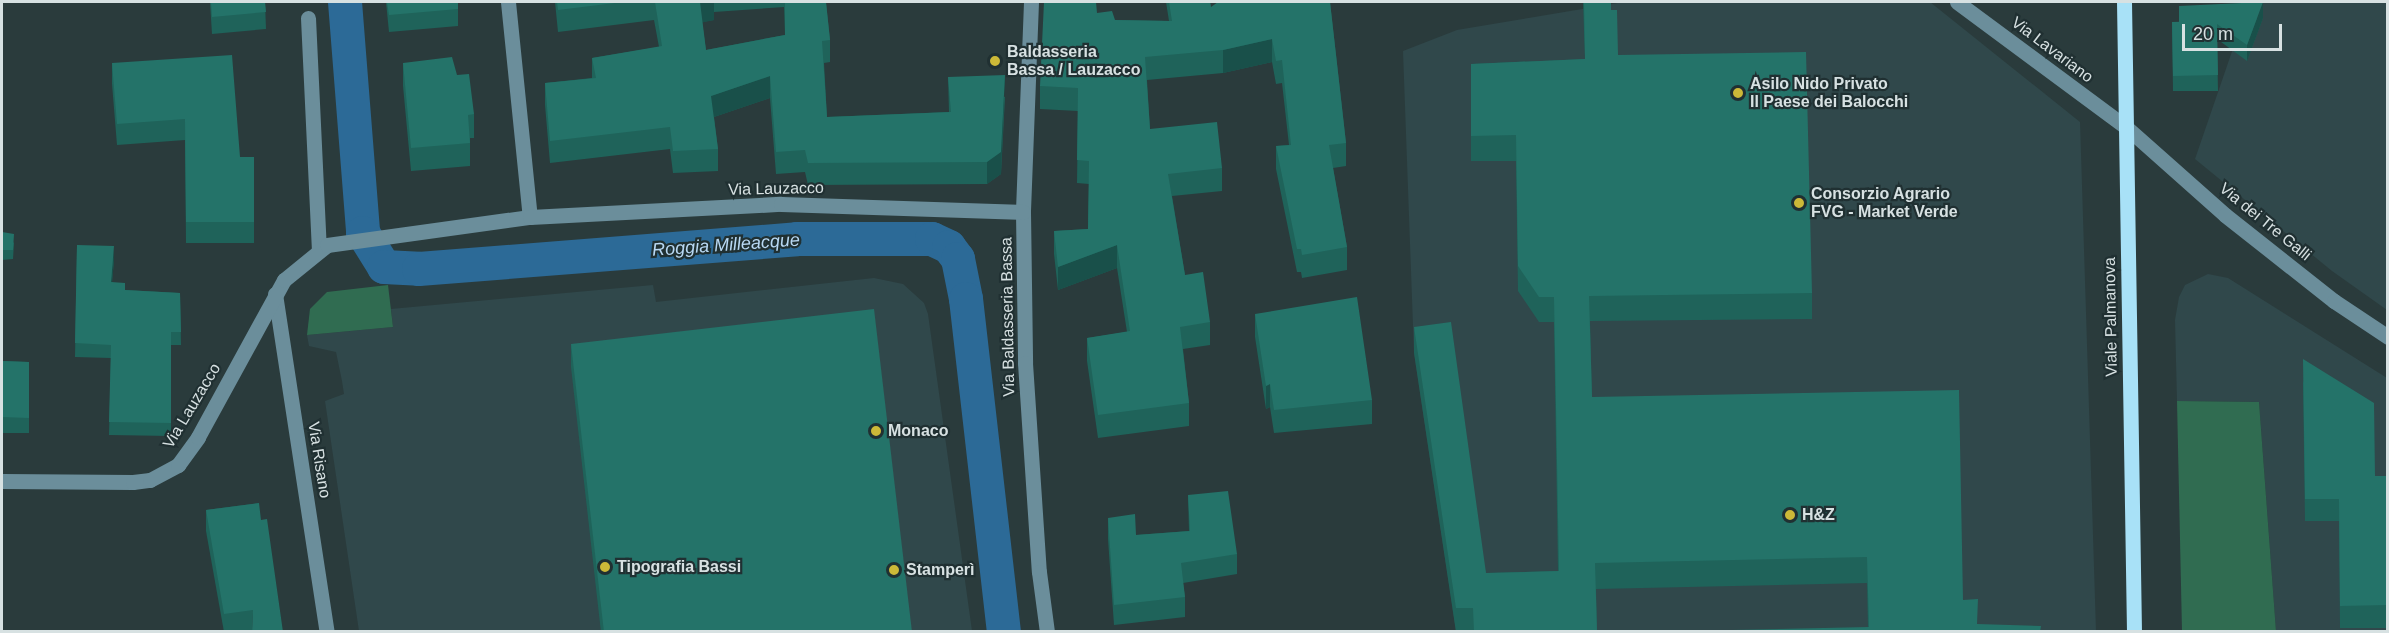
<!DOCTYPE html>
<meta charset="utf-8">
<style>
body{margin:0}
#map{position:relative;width:2389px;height:633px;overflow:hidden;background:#2a3b3c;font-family:Helvetica,sans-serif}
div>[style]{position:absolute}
.built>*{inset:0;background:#30484b}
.green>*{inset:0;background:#306c51}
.canal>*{height:34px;margin:-17px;padding:0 17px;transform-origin:17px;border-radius:17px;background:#2c6a97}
.minor>*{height:15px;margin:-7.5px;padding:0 7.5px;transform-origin:7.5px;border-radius:7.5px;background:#6b8e9b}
.major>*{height:15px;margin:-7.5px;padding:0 7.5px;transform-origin:7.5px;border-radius:7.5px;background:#a8e1f7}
.wall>*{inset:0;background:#1f635a}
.shaded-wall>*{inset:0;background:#19504a}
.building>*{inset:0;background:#247369}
.dots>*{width:16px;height:16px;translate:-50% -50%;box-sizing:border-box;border:3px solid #203032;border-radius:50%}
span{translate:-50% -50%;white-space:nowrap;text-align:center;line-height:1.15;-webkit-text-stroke:4.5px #203032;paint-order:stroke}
.street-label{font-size:16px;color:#d7e1e2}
.poi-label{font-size:16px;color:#d7e1e2;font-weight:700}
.left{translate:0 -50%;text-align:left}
.water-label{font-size:18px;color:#b8d8f3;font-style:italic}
.frame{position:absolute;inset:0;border:3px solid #d7e1e2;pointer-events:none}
.scale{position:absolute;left:2182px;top:24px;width:100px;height:27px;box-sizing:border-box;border:3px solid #d7e1e2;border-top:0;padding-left:8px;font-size:18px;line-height:21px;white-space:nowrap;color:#d7e1e2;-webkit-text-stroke:4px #203032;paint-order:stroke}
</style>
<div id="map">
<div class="built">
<i style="clip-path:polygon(1624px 2px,1930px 2px,2080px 122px,2096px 631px,1456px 631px,1414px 353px,1403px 51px,1457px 30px)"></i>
<i style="clip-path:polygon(2249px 2px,2387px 2px,2387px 310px,2332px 271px,2195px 159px)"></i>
<i style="clip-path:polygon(2208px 274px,2228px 278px,2387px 378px,2387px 631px,2276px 631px,2259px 402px,2177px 401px,2175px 320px,2179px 297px,2185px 285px)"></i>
<i style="clip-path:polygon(874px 278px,903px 284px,924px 303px,928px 314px,972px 631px,359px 631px,325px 401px,344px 394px,342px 381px,336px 352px,309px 346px,307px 335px,393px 327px,391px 309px,653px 285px,656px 302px)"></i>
</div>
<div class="green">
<i style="clip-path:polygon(388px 285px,393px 327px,307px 335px,310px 309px,327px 292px)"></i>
<i style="clip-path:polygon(2177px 401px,2259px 402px,2276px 631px,2182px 631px)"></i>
</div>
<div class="canal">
<i style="left:345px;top:2px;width:232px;rotate:85.5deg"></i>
<i style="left:363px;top:233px;width:40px;rotate:58deg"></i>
<i style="left:384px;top:267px;width:35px;rotate:3deg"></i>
<i style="left:419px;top:269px;width:379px;rotate:-4.5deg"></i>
<i style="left:797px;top:239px;width:135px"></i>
<i style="left:932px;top:239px;width:19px;rotate:25deg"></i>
<i style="left:949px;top:247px;width:15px;rotate:53deg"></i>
<i style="left:958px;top:259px;width:41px;rotate:78.7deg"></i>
<i style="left:966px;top:299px;width:335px;rotate:83.5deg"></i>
</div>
<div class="minor">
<i style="left:508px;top:2px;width:216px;rotate:84.2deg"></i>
<i style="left:1031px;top:2px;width:210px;rotate:92.2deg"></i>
<i style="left:1023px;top:212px;width:151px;rotate:89.2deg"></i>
<i style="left:1025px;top:363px;width:209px;rotate:86.2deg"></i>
<i style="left:1039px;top:572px;width:61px;rotate:82.4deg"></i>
<i style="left:1957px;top:2px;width:210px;rotate:36.5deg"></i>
<i style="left:2126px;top:127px;width:132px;rotate:41.6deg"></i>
<i style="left:2225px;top:215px;width:139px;rotate:38.3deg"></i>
<i style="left:2334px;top:301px;width:65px;rotate:33.7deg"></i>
<i style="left:308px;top:18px;width:231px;rotate:87.3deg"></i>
<i style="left:275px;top:294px;width:342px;rotate:81.3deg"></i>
<i style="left:2px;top:481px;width:131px;rotate:0.4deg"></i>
<i style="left:133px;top:482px;width:17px;rotate:-7deg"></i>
<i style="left:150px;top:480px;width:32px;rotate:-28deg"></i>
<i style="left:178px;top:465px;width:34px;rotate:-54deg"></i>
<i style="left:198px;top:437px;width:179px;rotate:-61.3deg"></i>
<i style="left:284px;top:280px;width:55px;rotate:-39.1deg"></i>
<i style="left:327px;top:245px;width:205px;rotate:-7.9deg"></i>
<i style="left:530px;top:217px;width:251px;rotate:-3deg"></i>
<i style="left:781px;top:204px;width:242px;rotate:1.9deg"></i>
</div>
<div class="major">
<i style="left:2124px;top:2px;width:630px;rotate:89.09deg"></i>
</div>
<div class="wall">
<i style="clip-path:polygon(210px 2px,265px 2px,266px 29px,212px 34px)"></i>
<i style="clip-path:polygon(386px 2px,458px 2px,458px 26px,389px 32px)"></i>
<i style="clip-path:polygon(evenodd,555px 2px,830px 2px,826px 3px,830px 40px,830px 62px,824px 63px,827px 117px,949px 112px,948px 77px,1005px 97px,1001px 174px,987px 184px,808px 185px,805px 172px,776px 174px,770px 98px,714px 117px,718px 149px,718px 171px,673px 173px,670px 149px,550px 163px,545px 105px,545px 83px,592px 78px,592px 58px,659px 47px,654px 20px,558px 32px,555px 2px,784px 7px,785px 35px,706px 50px,702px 22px,714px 20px,714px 12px,784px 7px)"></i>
<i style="clip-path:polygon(1166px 2px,1210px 2px,1211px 7px,1330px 2px,1346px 143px,1346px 166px,1333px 168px,1347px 247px,1347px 270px,1302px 278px,1301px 272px,1297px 272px,1276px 169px,1276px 146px,1289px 145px,1282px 83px,1276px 84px,1272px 62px,1223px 73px,1147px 80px,1150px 129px,1222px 168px,1222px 191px,1172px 196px,1185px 275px,1210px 322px,1210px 345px,1183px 349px,1189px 403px,1189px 426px,1098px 438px,1087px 361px,1087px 338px,1127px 332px,1117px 268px,1058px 290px,1054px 254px,1054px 231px,1088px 229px,1089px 184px,1077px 183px,1078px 111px,1040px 109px,1040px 86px,1097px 13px,1115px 20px,1169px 21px)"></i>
<i style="clip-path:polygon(1583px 2px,1611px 2px,1611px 10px,1618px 55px,1812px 293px,1812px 319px,1590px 321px,1592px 397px,1963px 600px,1868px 627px,1867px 583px,1596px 589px,1597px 632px,1456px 632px,1414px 353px,1414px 327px,1486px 573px,1558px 571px,1554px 322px,1539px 322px,1518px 291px,1516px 161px,1471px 161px,1471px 64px,1585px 59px)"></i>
<i style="clip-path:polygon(2263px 18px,2247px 61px,2217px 39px,2218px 91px,2173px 91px,2172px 22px)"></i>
<i style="clip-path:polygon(112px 63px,240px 157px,254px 157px,254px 243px,186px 243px,185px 140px,117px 145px,112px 84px)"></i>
<i style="clip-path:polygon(403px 63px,457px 75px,474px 114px,474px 138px,470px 138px,470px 166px,411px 171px,403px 86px)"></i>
<i style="clip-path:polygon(2px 232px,14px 243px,13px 259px,2px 260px)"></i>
<i style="clip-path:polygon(77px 245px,114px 260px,112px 282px,125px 290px,180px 293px,181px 345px,171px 345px,171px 436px,109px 435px,111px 358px,75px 357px)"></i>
<i style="clip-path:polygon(1255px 314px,1372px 400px,1372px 424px,1274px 433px,1270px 407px,1266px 409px,1255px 337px)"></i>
<i style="clip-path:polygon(571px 344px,912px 632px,601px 632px,571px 367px)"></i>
<i style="clip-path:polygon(2px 361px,29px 362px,29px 433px,2px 433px)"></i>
<i style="clip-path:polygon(2303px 381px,2375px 476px,2388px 476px,2388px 628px,2340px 628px,2339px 521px,2305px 521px)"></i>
<i style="clip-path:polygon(1188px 495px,1237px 554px,1237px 574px,1183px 583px,1185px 597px,1185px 617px,1114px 625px,1108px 539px,1108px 518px,1136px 535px,1189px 531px)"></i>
<i style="clip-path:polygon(259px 503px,252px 631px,224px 632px,206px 531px,206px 510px)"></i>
</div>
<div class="shaded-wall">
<i style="clip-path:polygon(700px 2px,714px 2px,714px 20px,700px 23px)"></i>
<i style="clip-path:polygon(2263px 2px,2263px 18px,2247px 61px,2247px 45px)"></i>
<i style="clip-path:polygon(1272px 39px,1272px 62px,1223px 73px,1223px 50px)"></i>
<i style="clip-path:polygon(1005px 75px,1001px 174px,987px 184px,987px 162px)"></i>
<i style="clip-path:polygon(770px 76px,770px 98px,711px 118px,711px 96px)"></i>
<i style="clip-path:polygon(1117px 245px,1117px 268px,1058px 290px,1058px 267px)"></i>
<i style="clip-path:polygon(114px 246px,114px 260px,111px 295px,111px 282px)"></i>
<i style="clip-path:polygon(1270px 384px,1270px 407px,1266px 409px,1266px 386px)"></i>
</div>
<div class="building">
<i style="clip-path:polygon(211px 2px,265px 2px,266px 12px,212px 17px)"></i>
<i style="clip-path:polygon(387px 2px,458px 2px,458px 9px,389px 15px)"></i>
<i style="clip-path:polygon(557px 2px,623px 2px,558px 10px)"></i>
<i style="clip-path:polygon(655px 2px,700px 2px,706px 50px,785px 35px,785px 2px,826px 2px,830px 40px,822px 41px,827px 117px,951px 112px,948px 77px,1005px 75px,1001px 152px,987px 162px,808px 163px,805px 150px,776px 152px,770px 76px,711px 96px,718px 149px,673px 151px,670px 127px,550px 141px,545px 83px,596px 78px,592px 58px,662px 46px)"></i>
<i style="clip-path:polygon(1044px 2px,1096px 2px,1097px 13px,1112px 11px,1115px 20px,1172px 21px,1169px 2px,1210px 2px,1211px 7px,1218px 2px,1330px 2px,1346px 143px,1329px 145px,1347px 247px,1302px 255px,1301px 249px,1297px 249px,1276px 146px,1291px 145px,1282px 60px,1276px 61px,1272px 39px,1223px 50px,1145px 57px,1150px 129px,1217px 122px,1222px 168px,1168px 174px,1185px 275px,1203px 272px,1210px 322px,1180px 327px,1189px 403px,1098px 415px,1087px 338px,1130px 331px,1117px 245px,1058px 267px,1054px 231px,1088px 229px,1089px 161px,1077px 160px,1078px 88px,1040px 86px)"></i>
<i style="clip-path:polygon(1584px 2px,1611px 2px,1611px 10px,1617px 10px,1618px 55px,1806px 52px,1812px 293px,1589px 296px,1592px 397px,1959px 390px,1963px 600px,1978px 599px,1977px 624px,2041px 626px,2040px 632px,1635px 632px,1869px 627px,1867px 557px,1595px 563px,1597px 632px,1474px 632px,1473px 608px,1456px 608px,1414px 327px,1451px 322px,1486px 573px,1559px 571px,1554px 297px,1539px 297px,1518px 266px,1516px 135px,1471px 136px,1471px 64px,1585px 59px)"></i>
<i style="clip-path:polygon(2263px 2px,2247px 45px,2217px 24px,2218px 75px,2173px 76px,2172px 22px,2179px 22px,2179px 6px)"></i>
<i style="clip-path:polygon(232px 55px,240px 157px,254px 157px,254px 222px,186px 222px,185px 119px,117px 124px,112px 63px)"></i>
<i style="clip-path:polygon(452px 57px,457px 75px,469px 74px,474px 114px,468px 115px,470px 143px,411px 148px,403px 63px)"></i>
<i style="clip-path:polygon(2px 232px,14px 234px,13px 250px,2px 250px)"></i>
<i style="clip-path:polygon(77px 245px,114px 246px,111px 282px,125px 283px,125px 290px,180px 293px,181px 332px,171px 332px,171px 423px,109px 422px,111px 345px,75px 343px)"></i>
<i style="clip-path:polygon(1357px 297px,1372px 400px,1274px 410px,1270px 384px,1266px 386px,1255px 314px)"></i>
<i style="clip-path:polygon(874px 309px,912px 632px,604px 632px,571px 344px)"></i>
<i style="clip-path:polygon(2303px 359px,2374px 403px,2375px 476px,2388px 476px,2388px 605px,2340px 606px,2339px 499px,2305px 499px)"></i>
<i style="clip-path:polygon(2px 361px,29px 362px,29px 418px,2px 417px)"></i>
<i style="clip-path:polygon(1228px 491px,1237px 554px,1181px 563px,1185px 597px,1114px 605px,1108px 518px,1135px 514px,1136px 535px,1190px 531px,1188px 495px)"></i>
<i style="clip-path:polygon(259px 503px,261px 520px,267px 519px,283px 632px,252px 632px,253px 610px,224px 614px,206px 510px)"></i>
</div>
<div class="dots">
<i style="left:995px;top:61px;background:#ccb938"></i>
<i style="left:1738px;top:93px;background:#ccb938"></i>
<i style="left:1799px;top:203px;background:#ccb938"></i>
<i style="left:876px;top:431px;background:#ccb938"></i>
<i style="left:1790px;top:515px;background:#ccb938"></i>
<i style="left:605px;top:567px;background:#ccb938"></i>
<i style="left:894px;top:570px;background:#ccb938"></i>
</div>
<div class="street-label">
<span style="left:2052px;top:50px;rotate:37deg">Via Lavariano</span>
<span style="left:776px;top:189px;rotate:-1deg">Via Lauzacco</span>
<span style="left:2265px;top:222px;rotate:39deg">Via dei Tre Galli</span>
<span style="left:1008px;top:317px;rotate:-91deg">Via Baldasseria Bassa</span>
<span style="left:2111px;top:317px;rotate:-91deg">Viale Palmanova</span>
<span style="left:192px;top:406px;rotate:-59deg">Via Lauzacco</span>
<span style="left:319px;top:460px;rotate:81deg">Via Risano</span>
</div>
<div class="poi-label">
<span class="left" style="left:1007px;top:61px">Baldasseria<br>Bassa / Lauzacco</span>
<span class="left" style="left:1750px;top:93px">Asilo Nido Privato<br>Il Paese dei Balocchi</span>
<span class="left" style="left:1811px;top:203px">Consorzio Agrario<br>FVG - Market Verde</span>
<span class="left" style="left:888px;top:431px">Monaco</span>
<span class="left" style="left:1802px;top:515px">H&amp;Z</span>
<span class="left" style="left:617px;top:567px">Tipografia Bassi</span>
<span class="left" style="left:906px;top:570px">Stamperì</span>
</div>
<div class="water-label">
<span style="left:726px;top:245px;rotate:-4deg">Roggia Milleacque</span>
</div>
<div class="frame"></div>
<div class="scale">20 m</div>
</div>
